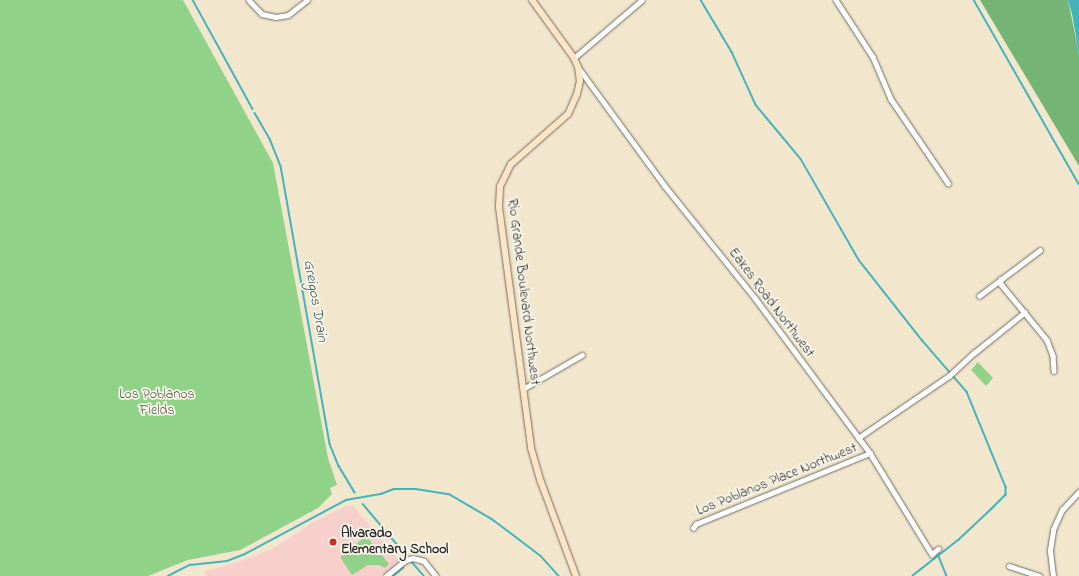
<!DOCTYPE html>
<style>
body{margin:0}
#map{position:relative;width:1079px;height:576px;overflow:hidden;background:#f2e6cd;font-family:"Indie Flower",sans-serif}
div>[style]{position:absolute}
.built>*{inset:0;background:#f7d0cb}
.green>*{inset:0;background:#91d289}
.forest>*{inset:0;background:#74b475}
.water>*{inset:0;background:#44b4bb}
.stream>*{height:1.5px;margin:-0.75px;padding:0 0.75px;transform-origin:0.75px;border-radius:0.75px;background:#44b4bb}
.roads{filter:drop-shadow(0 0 1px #716c64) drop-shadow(0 0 1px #716c64)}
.street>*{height:4.5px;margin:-2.25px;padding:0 2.25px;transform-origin:2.25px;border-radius:2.25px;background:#fff}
.secondary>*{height:6px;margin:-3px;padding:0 3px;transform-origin:3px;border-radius:3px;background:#fee5c5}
.dots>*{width:11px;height:11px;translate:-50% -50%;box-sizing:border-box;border:2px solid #fbf7ec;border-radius:50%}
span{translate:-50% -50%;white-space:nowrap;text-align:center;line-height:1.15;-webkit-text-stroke:3.5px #fbf7ec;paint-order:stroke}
.street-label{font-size:14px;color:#2b2b2b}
.park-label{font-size:14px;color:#4a5d47}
.poi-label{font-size:14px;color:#2b2b2b;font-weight:700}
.left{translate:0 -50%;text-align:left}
.water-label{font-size:15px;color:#345b5d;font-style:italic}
</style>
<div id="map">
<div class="built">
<i style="clip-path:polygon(345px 506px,354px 507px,400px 561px,381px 576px,206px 576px,205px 571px,235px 563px,274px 548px,312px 523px)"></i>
</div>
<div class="green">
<i style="clip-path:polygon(0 0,183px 0,273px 163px,328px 458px,337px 485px,330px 488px,332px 494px,318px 508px,240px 550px,188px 560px,148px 576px,0 576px)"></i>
<i style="clip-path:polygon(978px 362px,993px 378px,986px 386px,971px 370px)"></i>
<i style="clip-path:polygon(366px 536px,389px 564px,385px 568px,379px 565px,368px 565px,352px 575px,340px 557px)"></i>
</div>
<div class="forest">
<i style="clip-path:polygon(980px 0,1068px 0,1079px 54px,1079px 166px)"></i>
</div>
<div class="water">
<i style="clip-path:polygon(1068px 0,1079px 0,1079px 54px,1072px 14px)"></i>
</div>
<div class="stream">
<i style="left:193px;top:0;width:124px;rotate:61.2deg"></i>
<i style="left:701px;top:0;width:61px;rotate:59.2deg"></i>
<i style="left:732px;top:52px;width:58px;rotate:65.6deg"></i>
<i style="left:756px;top:105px;width:70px;rotate:50.2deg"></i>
<i style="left:801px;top:159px;width:116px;rotate:60.1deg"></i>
<i style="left:859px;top:260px;width:102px;rotate:51.8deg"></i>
<i style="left:922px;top:340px;width:69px;rotate:49.1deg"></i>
<i style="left:967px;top:392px;width:103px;rotate:67.7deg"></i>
<i style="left:1006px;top:487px;width:8px;rotate:90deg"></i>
<i style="left:1006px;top:495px;width:20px;rotate:135deg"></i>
<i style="left:992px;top:509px;width:45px;rotate:136.8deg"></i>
<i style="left:959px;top:540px;width:58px;rotate:142deg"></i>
<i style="left:974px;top:0;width:212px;rotate:60.3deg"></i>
<i style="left:255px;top:113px;width:30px;rotate:60deg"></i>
<i style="left:270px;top:139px;width:29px;rotate:68deg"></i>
<i style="left:281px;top:166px;width:282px;rotate:80deg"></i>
<i style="left:330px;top:444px;width:24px;rotate:68deg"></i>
<i style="left:339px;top:466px;width:31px;rotate:59deg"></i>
<i style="left:363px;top:504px;width:68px;rotate:49.8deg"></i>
<i style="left:938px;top:554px;width:24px;rotate:68deg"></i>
<i style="left:412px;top:562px;width:18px;rotate:49deg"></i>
<i style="left:168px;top:576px;width:25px;rotate:-27deg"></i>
<i style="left:190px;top:565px;width:37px;rotate:-6deg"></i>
<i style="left:227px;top:561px;width:19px;rotate:-21deg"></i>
<i style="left:245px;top:554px;width:115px;rotate:-28.1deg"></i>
<i style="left:346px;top:500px;width:36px;rotate:-10deg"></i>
<i style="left:381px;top:494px;width:14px;rotate:-21deg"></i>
<i style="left:394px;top:489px;width:22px"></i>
<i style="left:416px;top:489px;width:33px;rotate:9deg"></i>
<i style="left:449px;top:494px;width:50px;rotate:30.2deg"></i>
<i style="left:492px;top:519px;width:61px;rotate:37.1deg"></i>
<i style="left:541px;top:556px;width:27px;rotate:48deg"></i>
<i style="left:393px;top:576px;width:13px;rotate:-39deg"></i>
</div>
<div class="roads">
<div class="street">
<i style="left:249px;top:0;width:19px;rotate:47deg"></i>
<i style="left:262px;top:14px;width:14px;rotate:12deg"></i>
<i style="left:276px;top:17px;width:12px;rotate:-9deg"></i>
<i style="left:288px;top:15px;width:24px;rotate:-38deg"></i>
<i style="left:836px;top:0;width:68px;rotate:57deg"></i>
<i style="left:873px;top:57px;width:46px;rotate:66.8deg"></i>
<i style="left:891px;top:99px;width:102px;rotate:55.8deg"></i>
<i style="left:574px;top:58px;width:89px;rotate:-40.5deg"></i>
<i style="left:578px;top:67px;width:147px;rotate:53.8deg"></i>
<i style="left:665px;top:186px;width:144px;rotate:51.2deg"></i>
<i style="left:755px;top:298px;width:193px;rotate:53.4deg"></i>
<i style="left:870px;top:453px;width:119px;rotate:58.5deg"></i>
<i style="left:932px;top:554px;width:8px;rotate:-40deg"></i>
<i style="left:1001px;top:279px;width:5px;rotate:90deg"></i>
<i style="left:1001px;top:284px;width:72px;rotate:50.6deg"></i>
<i style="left:1047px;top:340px;width:17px;rotate:69deg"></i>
<i style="left:1053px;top:356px;width:15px;rotate:86deg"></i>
<i style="left:979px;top:296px;width:76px;rotate:-37deg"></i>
<i style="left:523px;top:389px;width:68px;rotate:-30deg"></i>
<i style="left:858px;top:438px;width:110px;rotate:-34.3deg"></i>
<i style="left:949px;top:376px;width:34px;rotate:-43deg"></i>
<i style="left:974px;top:353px;width:65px;rotate:-38.8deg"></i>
<i style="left:693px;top:528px;width:5px;rotate:-53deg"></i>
<i style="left:696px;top:524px;width:188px;rotate:-22.2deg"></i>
<i style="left:1009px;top:566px;width:32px;rotate:18deg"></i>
<i style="left:386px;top:576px;width:26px;rotate:-39deg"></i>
<i style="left:406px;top:560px;width:7px;rotate:-16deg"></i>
<i style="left:413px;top:558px;width:11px;rotate:15deg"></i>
<i style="left:424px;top:561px;width:19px;rotate:51deg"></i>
<i style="left:1053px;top:576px;width:26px;rotate:-97deg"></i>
<i style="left:1050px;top:550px;width:20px;rotate:-81deg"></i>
<i style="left:1053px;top:530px;width:22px;rotate:-66deg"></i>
<i style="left:1062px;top:510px;width:25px;rotate:-47deg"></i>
</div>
<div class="secondary">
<i style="left:532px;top:0;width:72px;rotate:54.1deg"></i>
<i style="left:574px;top:58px;width:10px;rotate:66deg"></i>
<i style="left:578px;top:67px;width:14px;rotate:82deg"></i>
<i style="left:580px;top:81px;width:13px;rotate:103deg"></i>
<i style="left:577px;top:94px;width:22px;rotate:114deg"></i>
<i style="left:568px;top:114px;width:76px;rotate:138.7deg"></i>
<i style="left:511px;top:164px;width:25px;rotate:116deg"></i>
<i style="left:500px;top:187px;width:20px;rotate:93deg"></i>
<i style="left:499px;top:207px;width:243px;rotate:82.4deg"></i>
<i style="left:531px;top:448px;width:35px;rotate:74deg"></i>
<i style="left:541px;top:482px;width:100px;rotate:69.6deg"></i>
</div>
</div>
<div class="dots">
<i style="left:333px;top:542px;background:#c8321e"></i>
</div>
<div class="street-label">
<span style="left:523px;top:292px;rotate:83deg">Rio Grande Boulevard Northwest</span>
<span style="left:771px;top:303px;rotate:53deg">Eakes Road Northwest</span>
<span style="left:777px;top:480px;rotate:-22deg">Los Poblanos Place Northwest</span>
</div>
<div class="park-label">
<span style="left:157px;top:403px">Los Poblanos<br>Fields</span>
</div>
<div class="poi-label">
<span class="left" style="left:341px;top:542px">Alvarado<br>Elementary School</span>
</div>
<div class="water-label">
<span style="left:315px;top:301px;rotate:80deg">Greigos Drain</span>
</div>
</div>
